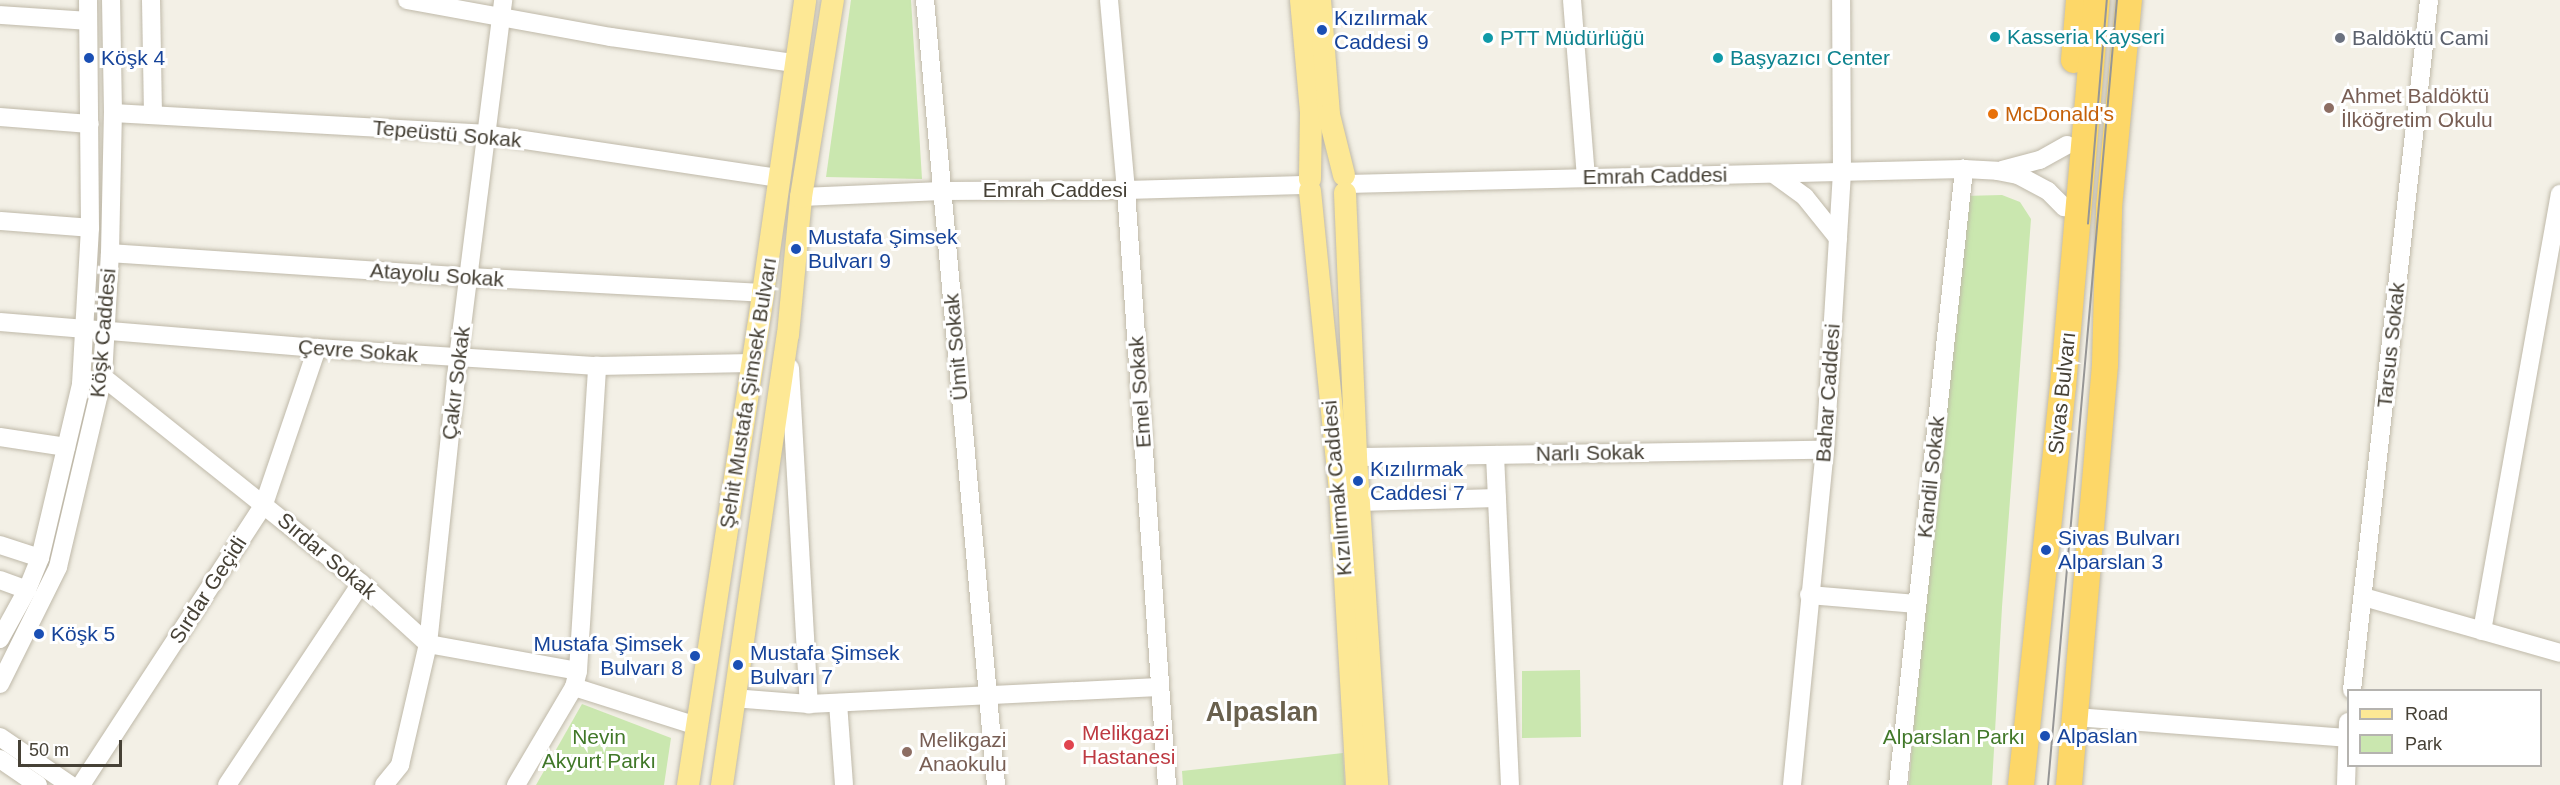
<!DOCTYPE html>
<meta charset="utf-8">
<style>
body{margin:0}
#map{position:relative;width:2560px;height:785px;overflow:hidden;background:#f3f0e6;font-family:Helvetica,sans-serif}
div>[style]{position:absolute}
.green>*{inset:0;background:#cae7af}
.roads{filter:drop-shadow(0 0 2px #bfb9a9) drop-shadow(0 0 2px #bfb9a9)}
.minor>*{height:18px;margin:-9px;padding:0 9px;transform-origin:9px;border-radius:9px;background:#fff}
.major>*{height:22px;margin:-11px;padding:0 11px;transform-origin:11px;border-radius:11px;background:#fde895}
.highway>*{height:26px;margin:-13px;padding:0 13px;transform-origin:13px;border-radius:13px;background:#fdd768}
.tram>*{height:1.5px;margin:-0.75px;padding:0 0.75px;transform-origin:0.75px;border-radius:0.75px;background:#969696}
.dots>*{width:16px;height:16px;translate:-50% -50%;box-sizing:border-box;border:3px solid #fff;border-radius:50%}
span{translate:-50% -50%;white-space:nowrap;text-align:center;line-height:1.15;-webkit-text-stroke:6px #fff;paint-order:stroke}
.transit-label{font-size:21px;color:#164399}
.left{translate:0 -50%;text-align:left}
.right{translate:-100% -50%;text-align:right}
.culture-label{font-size:21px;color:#0d838f}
.worship-label{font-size:21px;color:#5b616d}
.education-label{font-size:21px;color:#785e54}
.food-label{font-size:21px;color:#c56008}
.street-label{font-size:21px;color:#464136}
.health-label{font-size:21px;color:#be3a42}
.park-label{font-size:21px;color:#417829}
.district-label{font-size:27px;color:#69604d;font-weight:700}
.legend{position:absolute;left:2347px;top:689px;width:195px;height:78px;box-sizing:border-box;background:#fff;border:2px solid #b5b3af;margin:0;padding:8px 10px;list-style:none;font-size:18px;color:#464136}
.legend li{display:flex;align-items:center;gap:12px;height:30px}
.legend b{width:30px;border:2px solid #b5b3af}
.scale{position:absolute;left:18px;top:740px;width:104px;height:27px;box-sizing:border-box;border:3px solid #464136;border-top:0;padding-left:8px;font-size:18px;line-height:21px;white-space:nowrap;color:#464136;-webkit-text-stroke:4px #fff;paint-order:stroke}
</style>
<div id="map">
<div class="green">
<i style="clip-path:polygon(851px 0,911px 0,922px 179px,826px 177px)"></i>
<i style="clip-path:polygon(2002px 195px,2020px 202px,2031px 219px,2002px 607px,1992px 785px,1909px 785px,1936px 453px,1963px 196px)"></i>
<i style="clip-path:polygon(1580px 670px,1581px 737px,1522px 738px,1522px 671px)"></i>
<i style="clip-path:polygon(582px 704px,671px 738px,664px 785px,536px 785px)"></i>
<i style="clip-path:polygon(1343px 753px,1345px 785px,1183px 785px,1182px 771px)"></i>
</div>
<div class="roads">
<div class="minor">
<i style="left:151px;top:0;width:113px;rotate:89deg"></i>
<i style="left:407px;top:0;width:207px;rotate:10.3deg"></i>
<i style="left:611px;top:37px;width:185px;rotate:8.1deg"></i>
<i style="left:925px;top:0;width:788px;rotate:84.83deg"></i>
<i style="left:1109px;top:0;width:191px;rotate:84.9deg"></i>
<i style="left:1126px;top:190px;width:596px;rotate:86.06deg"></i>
<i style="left:1572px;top:0;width:178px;rotate:85.5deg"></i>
<i style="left:0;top:15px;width:88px;rotate:3.9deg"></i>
<i style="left:113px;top:113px;width:372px;rotate:3.2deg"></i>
<i style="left:484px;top:134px;width:298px;rotate:8.5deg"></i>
<i style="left:0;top:117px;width:90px;rotate:4.4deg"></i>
<i style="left:2002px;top:170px;width:39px;rotate:-15deg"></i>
<i style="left:2040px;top:160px;width:31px;rotate:-29deg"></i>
<i style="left:1775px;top:175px;width:37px;rotate:36deg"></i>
<i style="left:1805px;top:197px;width:53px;rotate:51.2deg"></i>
<i style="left:1347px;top:184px;width:617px;rotate:-1.39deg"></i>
<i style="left:1964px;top:169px;width:33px;rotate:3deg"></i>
<i style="left:1997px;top:171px;width:21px;rotate:11deg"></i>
<i style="left:2018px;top:175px;width:34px;rotate:28deg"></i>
<i style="left:2048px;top:191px;width:23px;rotate:45deg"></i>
<i style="left:801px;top:197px;width:141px;rotate:-2.4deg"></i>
<i style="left:942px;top:191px;width:184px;rotate:-0.3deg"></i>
<i style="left:1126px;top:190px;width:183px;rotate:-1.6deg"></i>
<i style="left:0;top:221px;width:90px;rotate:4.4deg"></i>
<i style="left:110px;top:253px;width:360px;rotate:3.8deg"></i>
<i style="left:469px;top:277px;width:294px;rotate:3.1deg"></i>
<i style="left:0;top:322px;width:318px;rotate:4.7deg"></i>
<i style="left:317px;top:348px;width:281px;rotate:3.7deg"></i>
<i style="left:597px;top:366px;width:155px;rotate:-1.1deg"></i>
<i style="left:790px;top:368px;width:337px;rotate:86.8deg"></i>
<i style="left:103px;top:377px;width:330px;rotate:38.6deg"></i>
<i style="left:361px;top:583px;width:91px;rotate:42.3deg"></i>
<i style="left:428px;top:644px;width:152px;rotate:10.2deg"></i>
<i style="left:0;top:437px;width:67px;rotate:8.6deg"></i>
<i style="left:1495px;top:455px;width:330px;rotate:87.4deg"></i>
<i style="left:1356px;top:457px;width:469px;rotate:-0.9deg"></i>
<i style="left:1359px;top:502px;width:138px;rotate:-1.7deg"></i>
<i style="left:0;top:545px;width:42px;rotate:18deg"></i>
<i style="left:0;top:580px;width:29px;rotate:20deg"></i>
<i style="left:1809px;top:595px;width:108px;rotate:4.8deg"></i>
<i style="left:2364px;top:597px;width:204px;rotate:15.9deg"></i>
<i style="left:2482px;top:631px;width:444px;rotate:-79.9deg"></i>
<i style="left:0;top:639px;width:56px;rotate:-61.1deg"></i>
<i style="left:27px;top:590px;width:35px;rotate:-68deg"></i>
<i style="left:40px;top:558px;width:179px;rotate:-76.7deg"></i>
<i style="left:81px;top:384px;width:156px;rotate:-86.7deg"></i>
<i style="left:90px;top:228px;width:228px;rotate:-90.5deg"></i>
<i style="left:0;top:684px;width:131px;rotate:-63.6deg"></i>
<i style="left:58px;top:567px;width:195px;rotate:-76.7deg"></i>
<i style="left:103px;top:377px;width:124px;rotate:-86.8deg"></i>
<i style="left:110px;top:253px;width:140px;rotate:-88.8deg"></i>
<i style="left:113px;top:113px;width:113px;rotate:-91deg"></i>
<i style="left:574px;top:687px;width:129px;rotate:17.6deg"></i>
<i style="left:2352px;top:690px;width:694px;rotate:-83.63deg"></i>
<i style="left:733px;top:698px;width:76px;rotate:4.5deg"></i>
<i style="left:809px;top:704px;width:350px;rotate:-2.8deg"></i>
<i style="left:838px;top:703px;width:82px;rotate:85.8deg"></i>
<i style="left:2075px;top:717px;width:273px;rotate:4.4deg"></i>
<i style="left:0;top:737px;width:85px;rotate:34.4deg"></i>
<i style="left:0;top:759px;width:46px;rotate:34.4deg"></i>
<i style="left:81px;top:785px;width:335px;rotate:-56.9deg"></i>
<i style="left:264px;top:504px;width:165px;rotate:-71.2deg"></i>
<i style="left:227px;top:785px;width:242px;rotate:-56.4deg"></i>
<i style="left:384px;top:785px;width:26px;rotate:-51deg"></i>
<i style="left:400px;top:765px;width:124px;rotate:-77deg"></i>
<i style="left:428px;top:644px;width:288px;rotate:-84deg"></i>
<i style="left:458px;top:358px;width:361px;rotate:-82.8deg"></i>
<i style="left:516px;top:785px;width:114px;rotate:-59.4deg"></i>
<i style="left:574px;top:687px;width:16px;rotate:-76deg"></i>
<i style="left:578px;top:671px;width:306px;rotate:-86.4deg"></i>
<i style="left:1792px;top:785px;width:337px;rotate:-84.4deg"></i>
<i style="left:1825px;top:450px;width:277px;rotate:-86.5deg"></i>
<i style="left:1842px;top:174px;width:174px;rotate:-90.3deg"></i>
<i style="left:1898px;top:785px;width:620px;rotate:-83.88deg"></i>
<i style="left:2346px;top:785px;width:63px;rotate:-88.2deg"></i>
</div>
<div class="major">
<i style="left:1301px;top:0;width:113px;rotate:84.9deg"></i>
<i style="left:1311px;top:113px;width:66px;rotate:90.9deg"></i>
<i style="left:1320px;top:0;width:115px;rotate:85.5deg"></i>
<i style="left:1329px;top:115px;width:62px;rotate:76deg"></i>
<i style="left:1310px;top:191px;width:301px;rotate:84.3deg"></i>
<i style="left:1340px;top:490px;width:295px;rotate:86.7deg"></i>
<i style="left:1345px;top:193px;width:264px;rotate:87.6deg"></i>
<i style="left:1356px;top:457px;width:329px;rotate:86.3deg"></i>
<i style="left:688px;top:785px;width:498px;rotate:-81.3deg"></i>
<i style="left:763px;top:293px;width:296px;rotate:-81.8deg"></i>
<i style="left:722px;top:785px;width:455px;rotate:-81.7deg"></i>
<i style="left:788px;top:335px;width:139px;rotate:-84.6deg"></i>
<i style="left:801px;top:197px;width:200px;rotate:-80.8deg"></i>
</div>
<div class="highway">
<i style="left:2074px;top:60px;width:60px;rotate:-85.2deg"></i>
<i style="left:2021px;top:785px;width:401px;rotate:-84deg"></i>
<i style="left:2063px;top:386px;width:387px;rotate:-85deg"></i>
<i style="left:2069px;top:785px;width:422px;rotate:-85.1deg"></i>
<i style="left:2105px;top:365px;width:158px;rotate:-88.5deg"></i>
<i style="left:2109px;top:207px;width:208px;rotate:-84.5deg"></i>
</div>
</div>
<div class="tram">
<i style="left:2088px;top:224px;width:225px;rotate:-85.2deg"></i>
<i style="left:2048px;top:785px;width:788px;rotate:-84.98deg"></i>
</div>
<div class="dots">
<i style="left:1322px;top:30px;background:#1a4fb4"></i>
<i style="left:1995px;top:37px;background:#0f9aa8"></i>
<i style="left:1488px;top:38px;background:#0f9aa8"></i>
<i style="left:2340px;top:38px;background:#6b7280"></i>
<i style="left:89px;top:58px;background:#1a4fb4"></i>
<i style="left:1718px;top:58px;background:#0f9aa8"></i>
<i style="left:2329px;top:108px;background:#8d6e63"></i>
<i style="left:1993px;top:114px;background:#e8710a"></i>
<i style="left:796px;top:249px;background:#1a4fb4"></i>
<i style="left:1358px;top:481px;background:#1a4fb4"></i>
<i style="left:2046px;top:550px;background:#1a4fb4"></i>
<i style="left:39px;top:634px;background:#1a4fb4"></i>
<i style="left:695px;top:656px;background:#1a4fb4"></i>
<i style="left:738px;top:665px;background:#1a4fb4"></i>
<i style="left:2045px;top:736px;background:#1a4fb4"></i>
<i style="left:1069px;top:745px;background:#e0444e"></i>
<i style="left:907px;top:752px;background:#8d6e63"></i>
</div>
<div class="transit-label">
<span class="left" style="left:1334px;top:30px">Kızılırmak<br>Caddesi 9</span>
<span class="left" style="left:101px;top:58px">Köşk 4</span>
<span class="left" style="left:808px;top:249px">Mustafa Şimsek<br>Bulvarı 9</span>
<span class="left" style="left:1370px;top:481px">Kızılırmak<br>Caddesi 7</span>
<span class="left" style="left:2058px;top:550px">Sivas Bulvarı<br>Alparslan 3</span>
<span class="left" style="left:51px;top:634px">Köşk 5</span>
<span class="right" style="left:683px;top:656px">Mustafa Şimsek<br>Bulvarı 8</span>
<span class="left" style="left:750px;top:665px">Mustafa Şimsek<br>Bulvarı 7</span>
<span class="left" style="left:2057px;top:736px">Alpaslan</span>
</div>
<div class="culture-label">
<span class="left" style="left:2007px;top:37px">Kasseria Kayseri</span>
<span class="left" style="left:1500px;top:38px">PTT Müdürlüğü</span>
<span class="left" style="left:1730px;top:58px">Başyazıcı Center</span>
</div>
<div class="worship-label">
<span class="left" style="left:2352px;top:38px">Baldöktü Cami</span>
</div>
<div class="education-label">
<span class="left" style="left:2341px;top:108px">Ahmet Baldöktü<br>İlköğretim Okulu</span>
<span class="left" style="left:919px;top:752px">Melikgazi<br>Anaokulu</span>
</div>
<div class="food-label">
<span class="left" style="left:2005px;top:114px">McDonald's</span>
</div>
<div class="street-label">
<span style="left:447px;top:134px;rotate:5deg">Tepeüstü Sokak</span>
<span style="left:1655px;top:176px;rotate:-1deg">Emrah Caddesi</span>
<span style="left:1055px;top:190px">Emrah Caddesi</span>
<span style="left:437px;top:275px;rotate:4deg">Atayolu Sokak</span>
<span style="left:103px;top:333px;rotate:-85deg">Köşk Caddesi</span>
<span style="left:2391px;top:345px;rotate:-84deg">Tarsus Sokak</span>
<span style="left:956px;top:347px;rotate:-95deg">Ümit Sokak</span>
<span style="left:358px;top:351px;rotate:4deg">Çevre Sokak</span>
<span style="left:456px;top:383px;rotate:-83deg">Çakır Sokak</span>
<span style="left:1140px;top:392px;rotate:-94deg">Emel Sokak</span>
<span style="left:748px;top:393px;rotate:-81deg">Şehit Mustafa Şimsek Bulvarı</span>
<span style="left:1828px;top:393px;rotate:-86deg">Bahar Caddesi</span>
<span style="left:2062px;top:393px;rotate:-84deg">Sivas Bulvarı</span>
<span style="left:1590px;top:453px;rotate:-1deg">Narlı Sokak</span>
<span style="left:1931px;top:477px;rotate:-84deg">Kandil Sokak</span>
<span style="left:1337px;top:488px;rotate:-95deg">Kızılırmak Caddesi</span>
<span style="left:327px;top:556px;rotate:40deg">Sırdar Sokak</span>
<span style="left:208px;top:590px;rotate:-57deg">Sırdar Geçidi</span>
</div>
<div class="health-label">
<span class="left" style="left:1082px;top:745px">Melikgazi<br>Hastanesi</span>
</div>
<div class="park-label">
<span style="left:599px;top:749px">Nevin<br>Akyurt Parkı</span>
<span style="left:1954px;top:737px">Alparslan Parkı</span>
</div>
<div class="district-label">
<span style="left:1262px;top:713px">Alpaslan</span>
</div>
<ul class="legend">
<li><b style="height:8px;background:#fde895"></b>Road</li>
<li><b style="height:16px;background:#cae7af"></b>Park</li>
</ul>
<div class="scale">50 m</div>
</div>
